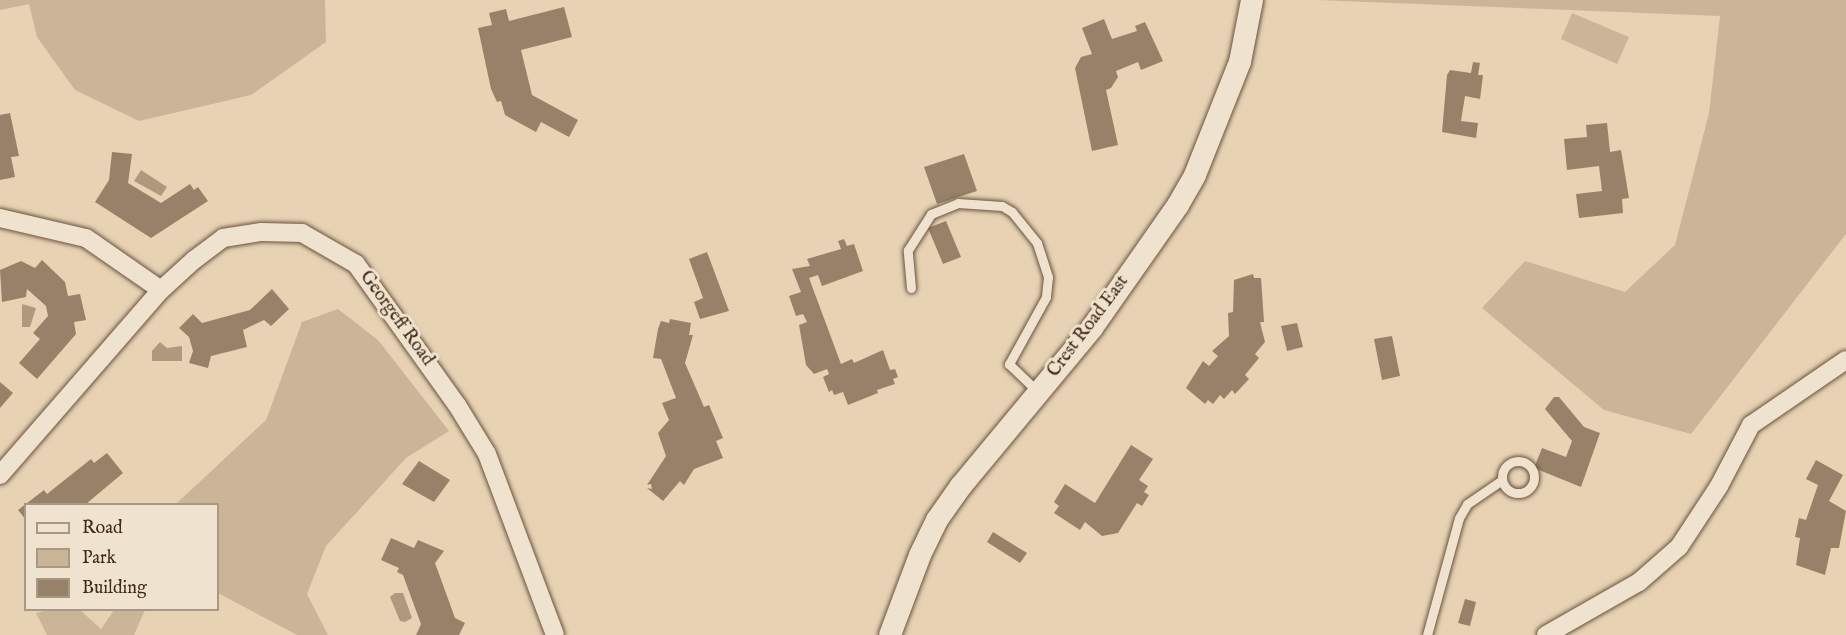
<!DOCTYPE html>
<style>
body{margin:0}
#map{position:relative;width:1846px;height:635px;overflow:hidden;background:#e7d2b4;font-family:"IM FELL English",serif}
div>[style]{position:absolute}
.green>*{inset:0;background:#cbb599}
.water>*{inset:0;background:#af997e}
.building>*{inset:0;background:#978168}
.roads{filter:drop-shadow(0 0 2px #6a543d) drop-shadow(0 0 2px #6a543d)}
.service>*{height:9px;margin:-4.5px;padding:0 4.5px;transform-origin:4.5px;border-radius:4.5px;background:#efe2ce}
.service>.ring{margin:-4.5px;padding:0;box-sizing:content-box;background:none;border:9px solid #efe2ce;border-radius:50%}
.minor>*{height:18px;margin:-9px;padding:0 9px;transform-origin:9px;border-radius:9px;background:#efe2ce}
.tertiary>*{height:22px;margin:-11px;padding:0 11px;transform-origin:11px;border-radius:11px;background:#efe2ce}
span{translate:-50% -50%;white-space:nowrap;text-align:center;line-height:1.15;-webkit-text-stroke:6px #efe2ce;paint-order:stroke}
.street-label{font-size:18px;color:#412a15}
.legend{position:absolute;left:24px;top:503px;width:195px;height:108px;box-sizing:border-box;background:#efe2ce;border:2px solid #a99884;margin:0;padding:8px 10px;list-style:none;font-size:18px;color:#412a15}
.legend li{display:flex;align-items:center;gap:12px;height:30px}
.legend b{width:30px;border:2px solid #a99884}
</style>
<div id="map">
<div class="green">
<i style="clip-path:polygon(0 0,325px 0,326px 42px,251px 95px,139px 121px,75px 90px,37px 37px,29px 4px,0 10px)"></i>
<i style="clip-path:polygon(1316px 0,1846px 0,1846px 234px,1691px 434px,1604px 410px,1482px 308px,1525px 261px,1625px 292px,1675px 245px,1709px 113px,1720px 16px)"></i>
<i style="clip-path:polygon(1572px 13px,1629px 37px,1617px 64px,1561px 39px)"></i>
<i style="clip-path:polygon(338px 309px,378px 340px,449px 431px,406px 458px,326px 546px,307px 594px,328px 635px,297px 635px,218px 593px,218px 504px,176px 504px,266px 420px,302px 322px)"></i>
<i style="clip-path:polygon(48px 610px,80px 610px,101px 629px,114px 610px,145px 610px,134px 635px,47px 635px,36px 613px)"></i>
</div>
<div class="water">
<i style="clip-path:polygon(141px 170px,167px 187px,161px 196px,134px 181px)"></i>
<i style="clip-path:polygon(22px 304px,36px 308px,30px 327px,22px 327px)"></i>
<i style="clip-path:polygon(160px 342px,167px 348px,182px 346px,182px 361px,152px 361px,152px 351px)"></i>
<i style="clip-path:polygon(395px 593px,403px 593px,412px 618px,405px 622px,400px 621px,390px 597px)"></i>
</div>
<div class="building">
<i style="clip-path:polygon(564px 7px,572px 37px,521px 50px,532px 95px,578px 120px,569px 137px,541px 122px,536px 132px,505px 115px,501px 101px,497px 102px,491px 89px,478px 28px,492px 25px,489px 13px,506px 9px,509px 21px)"></i>
<i style="clip-path:polygon(1104px 19px,1112px 39px,1137px 31px,1135px 26px,1145px 22px,1163px 61px,1141px 70px,1138px 62px,1116px 71px,1118px 77px,1111px 88px,1106px 90px,1118px 145px,1092px 151px,1075px 68px,1081px 57px,1092px 54px,1082px 28px)"></i>
<i style="clip-path:polygon(1473px 62px,1480px 63px,1478px 75px,1483px 75px,1480px 99px,1465px 96px,1461px 121px,1478px 123px,1476px 138px,1442px 132px,1447px 75px,1450px 70px,1471px 73px)"></i>
<i style="clip-path:polygon(10px 113px,19px 156px,11px 157px,15px 177px,0 180px,0 115px)"></i>
<i style="clip-path:polygon(1607px 123px,1610px 152px,1621px 150px,1629px 198px,1622px 199px,1623px 213px,1579px 218px,1576px 194px,1602px 191px,1599px 166px,1567px 170px,1564px 139px,1587px 137px,1586px 125px)"></i>
<i style="clip-path:polygon(112px 152px,132px 154px,128px 183px,161px 203px,190px 184px,194px 190px,198px 187px,208px 201px,151px 238px,95px 202px,109px 180px)"></i>
<i style="clip-path:polygon(964px 154px,977px 191px,937px 204px,924px 167px)"></i>
<i style="clip-path:polygon(946px 221px,961px 257px,943px 264px,928px 228px)"></i>
<i style="clip-path:polygon(844px 239px,847px 246px,854px 244px,863px 271px,822px 286px,818px 275px,809px 278px,841px 364px,852px 359px,854px 363px,883px 350px,890px 370px,895px 369px,898px 377px,893px 379px,895px 384px,877px 390px,878px 393px,848px 405px,843px 392px,834px 395px,832px 390px,829px 392px,823px 377px,829px 374px,827px 369px,814px 374px,806px 365px,799px 325px,807px 322px,803px 314px,796px 316px,789px 296px,801px 292px,792px 269px,810px 266px,807px 259px,841px 249px,838px 241px)"></i>
<i style="clip-path:polygon(707px 252px,729px 311px,700px 319px,694px 302px,703px 298px,689px 259px)"></i>
<i style="clip-path:polygon(42px 260px,65px 282px,68px 296px,80px 294px,86px 320px,74px 322px,76px 334px,37px 379px,19px 363px,40px 339px,33px 333px,48px 316px,46px 306px,27px 289px,26px 297px,2px 302px,0 270px,21px 261px,35px 268px)"></i>
<i style="clip-path:polygon(1253px 274px,1254px 278px,1261px 278px,1264px 322px,1260px 322px,1265px 342px,1255px 354px,1259px 358px,1245px 375px,1249px 379px,1235px 394px,1232px 390px,1224px 399px,1220px 395px,1213px 404px,1208px 400px,1205px 404px,1186px 388px,1203px 361px,1209px 366px,1218px 356px,1212px 351px,1229px 336px,1228px 313px,1233px 312px,1234px 280px)"></i>
<i style="clip-path:polygon(272px 289px,289px 309px,271px 326px,264px 320px,243px 330px,247px 347px,211px 356px,208px 368px,189px 363px,193px 351px,189px 337px,179px 328px,193px 314px,202px 323px,250px 310px)"></i>
<i style="clip-path:polygon(670px 319px,691px 323px,689px 335px,693px 335px,685px 363px,704px 407px,709px 405px,723px 438px,716px 441px,723px 458px,694px 469px,684px 485px,680px 481px,663px 501px,647px 488px,652px 489px,651px 484px,647px 485px,666px 456px,658px 433px,669px 420px,662px 403px,676px 398px,661px 359px,653px 358px,658px 329px,661px 321px,669px 323px)"></i>
<i style="clip-path:polygon(1297px 323px,1303px 347px,1287px 351px,1281px 326px)"></i>
<i style="clip-path:polygon(1392px 336px,1400px 376px,1382px 380px,1374px 339px)"></i>
<i style="clip-path:polygon(0 382px,13px 393px,0 408px)"></i>
<i style="clip-path:polygon(1554px 397px,1559px 397px,1584px 427px,1600px 433px,1581px 487px,1534px 468px,1542px 448px,1566px 457px,1572px 441px,1545px 409px)"></i>
<i style="clip-path:polygon(1131px 445px,1153px 459px,1139px 480px,1148px 486px,1144px 492px,1149px 495px,1142px 506px,1137px 503px,1118px 533px,1102px 536px,1085px 522px,1080px 530px,1054px 513px,1059px 506px,1054px 502px,1065px 484px,1095px 503px)"></i>
<i style="clip-path:polygon(107px 453px,123px 473px,86px 504px,26px 504px,26px 520px,18px 510px,44px 490px,47px 494px,91px 459px,94px 463px)"></i>
<i style="clip-path:polygon(1816px 460px,1843px 475px,1829px 501px,1846px 511px,1839px 548px,1831px 548px,1825px 575px,1796px 565px,1800px 538px,1795px 537px,1799px 518px,1806px 520px,1818px 485px,1806px 479px)"></i>
<i style="clip-path:polygon(419px 461px,450px 480px,434px 502px,402px 484px)"></i>
<i style="clip-path:polygon(993px 532px,1027px 553px,1020px 563px,987px 542px)"></i>
<i style="clip-path:polygon(391px 538px,414px 548px,418px 540px,444px 551px,435px 563px,455px 618px,465px 623px,459px 635px,416px 635px,421px 624px,403px 575px,397px 572px,399px 568px,381px 560px)"></i>
<i style="clip-path:polygon(1465px 599px,1476px 602px,1470px 626px,1458px 623px)"></i>
</div>
<div class="roads">
<div class="service">
<i style="left:911px;top:288px;width:38px;rotate:-95deg"></i>
<i style="left:908px;top:250px;width:43px;rotate:-57.4deg"></i>
<i style="left:931px;top:214px;width:29px;rotate:-22deg"></i>
<i style="left:958px;top:203px;width:44px;rotate:3.9deg"></i>
<i style="left:1002px;top:206px;width:12px;rotate:31deg"></i>
<i style="left:1012px;top:212px;width:40px;rotate:51deg"></i>
<i style="left:1037px;top:243px;width:36px;rotate:72deg"></i>
<i style="left:1048px;top:277px;width:20px;rotate:96deg"></i>
<i style="left:1046px;top:297px;width:77px;rotate:118.9deg"></i>
<i style="left:1009px;top:364px;width:40px;rotate:44deg"></i>
<i class="ring" style="left:1502px;top:461px;width:23px;height:23px"></i>
<i style="left:1427px;top:635px;width:121px;rotate:-74.7deg"></i>
<i style="left:1459px;top:518px;width:16px;rotate:-60deg"></i>
<i style="left:1467px;top:504px;width:42px;rotate:-34.4deg"></i>
</div>
<div class="minor">
<i style="left:0;top:218px;width:88px;rotate:13.1deg"></i>
<i style="left:86px;top:238px;width:91px;rotate:34.7deg"></i>
<i style="left:0;top:475px;width:245px;rotate:-49deg"></i>
<i style="left:161px;top:290px;width:45px;rotate:-42.3deg"></i>
<i style="left:194px;top:260px;width:36px;rotate:-37deg"></i>
<i style="left:223px;top:238px;width:39px;rotate:-9deg"></i>
<i style="left:262px;top:232px;width:40px;rotate:1.4deg"></i>
<i style="left:302px;top:233px;width:62px;rotate:29.9deg"></i>
<i style="left:356px;top:264px;width:173px;rotate:54.4deg"></i>
<i style="left:457px;top:405px;width:57px;rotate:58.5deg"></i>
<i style="left:487px;top:454px;width:193px;rotate:69.4deg"></i>
<i style="left:1546px;top:635px;width:107px;rotate:-29.7deg"></i>
<i style="left:1639px;top:582px;width:53px;rotate:-41.2deg"></i>
<i style="left:1679px;top:547px;width:73px;rotate:-56.7deg"></i>
<i style="left:1719px;top:486px;width:69px;rotate:-62.3deg"></i>
<i style="left:1751px;top:425px;width:115px;rotate:-34.4deg"></i>
</div>
<div class="tertiary">
<i style="left:890px;top:635px;width:85px;rotate:-69.4deg"></i>
<i style="left:920px;top:555px;width:39px;rotate:-64deg"></i>
<i style="left:937px;top:520px;width:42px;rotate:-54.8deg"></i>
<i style="left:961px;top:486px;width:205px;rotate:-50.3deg"></i>
<i style="left:1092px;top:328px;width:150px;rotate:-55deg"></i>
<i style="left:1178px;top:205px;width:34px;rotate:-60deg"></i>
<i style="left:1195px;top:175px;width:122px;rotate:-68.3deg"></i>
<i style="left:1240px;top:62px;width:63px;rotate:-79deg"></i>
</div>
</div>
<div class="street-label">
<span style="left:396px;top:319px;rotate:54deg">Georgeff Road</span>
<span style="left:1089px;top:327px;rotate:-53deg">Crest Road East</span>
</div>
<ul class="legend">
<li><b style="height:8px;background:#efe2ce"></b>Road</li>
<li><b style="height:16px;background:#cbb599"></b>Park</li>
<li><b style="height:16px;background:#978168"></b>Building</li>
</ul>
</div>
